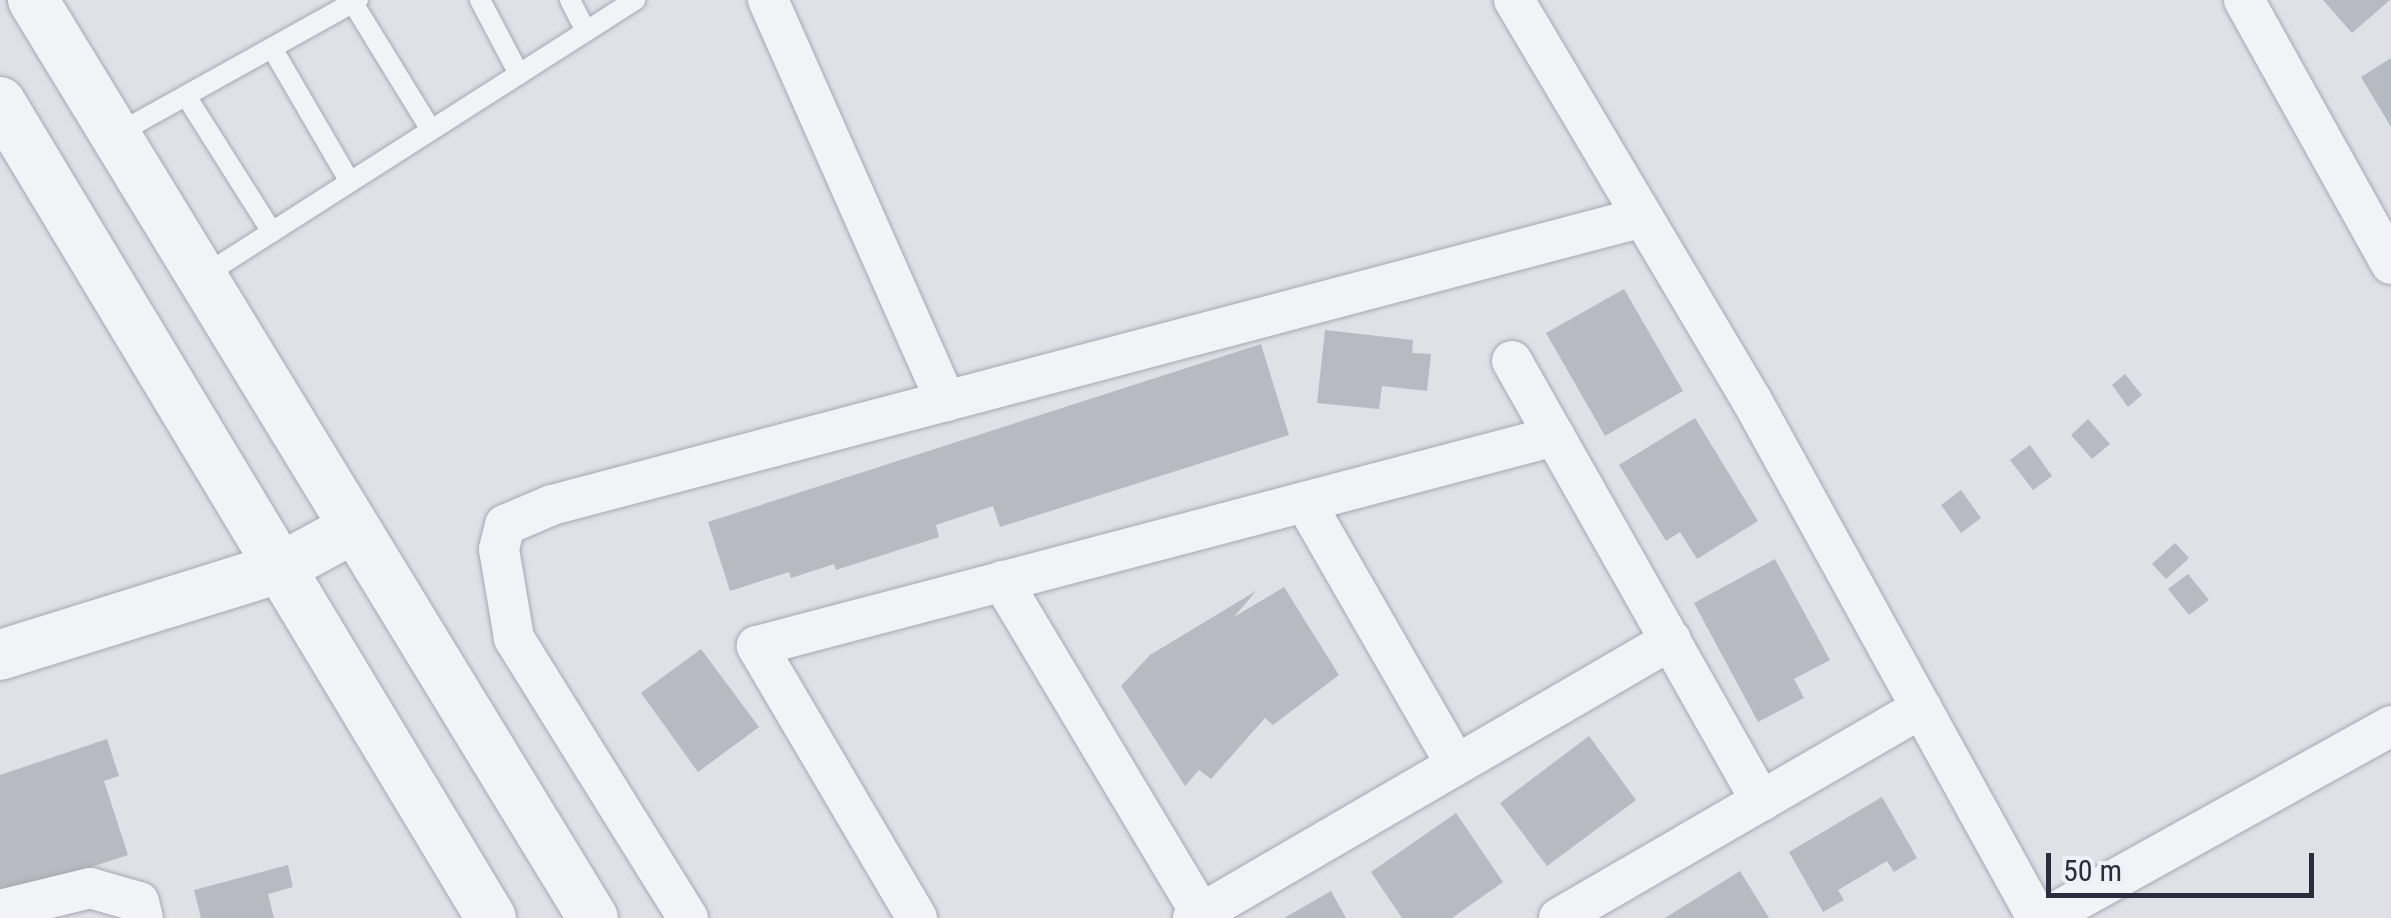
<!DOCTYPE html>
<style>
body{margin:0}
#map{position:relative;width:2391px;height:918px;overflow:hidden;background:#e0e1e7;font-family:"Roboto Condensed",sans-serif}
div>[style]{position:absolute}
.building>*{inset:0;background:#b7bac3}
.roads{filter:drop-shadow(0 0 2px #a6a7b1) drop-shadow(0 0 2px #a6a7b1)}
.service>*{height:20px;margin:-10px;padding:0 10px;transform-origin:10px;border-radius:10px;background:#f2f3f6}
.minor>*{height:40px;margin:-20px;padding:0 20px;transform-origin:20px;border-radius:20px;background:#f2f3f6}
.tertiary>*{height:50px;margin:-25px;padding:0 25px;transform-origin:25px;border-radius:25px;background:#f2f3f6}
span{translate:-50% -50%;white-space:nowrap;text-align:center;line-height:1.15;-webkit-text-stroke:8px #eff0f5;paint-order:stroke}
.scale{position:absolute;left:2046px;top:853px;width:268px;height:45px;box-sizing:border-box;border:5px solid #2a2d3d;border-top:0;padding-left:12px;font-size:30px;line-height:35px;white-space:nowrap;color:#2a2d3d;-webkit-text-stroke:8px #eff0f5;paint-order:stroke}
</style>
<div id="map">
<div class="building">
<i style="clip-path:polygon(2323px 0,2390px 0,2352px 33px)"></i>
<i style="clip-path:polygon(2391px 58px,2391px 127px,2361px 77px)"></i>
<i style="clip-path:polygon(1624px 289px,1683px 391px,1605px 436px,1546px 333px)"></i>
<i style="clip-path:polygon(1325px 330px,1413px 340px,1412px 353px,1431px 354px,1427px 391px,1382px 386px,1379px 409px,1317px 403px)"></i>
<i style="clip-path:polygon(1261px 344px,1289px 435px,1000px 527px,993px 506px,936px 525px,939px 537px,836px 570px,834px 564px,791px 578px,789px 572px,730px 591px,708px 522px)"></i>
<i style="clip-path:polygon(2125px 374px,2142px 395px,2128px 407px,2112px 385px)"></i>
<i style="clip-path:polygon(1695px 418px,1758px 521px,1697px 559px,1680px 532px,1666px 541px,1619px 465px)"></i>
<i style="clip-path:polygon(2088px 419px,2110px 444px,2092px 459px,2071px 435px)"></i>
<i style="clip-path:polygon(2030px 445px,2052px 476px,2033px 490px,2010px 460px)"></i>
<i style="clip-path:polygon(1961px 490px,1981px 518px,1961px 533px,1941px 505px)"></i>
<i style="clip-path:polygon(2175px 543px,2189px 558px,2166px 579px,2152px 564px)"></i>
<i style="clip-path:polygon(1775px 559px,1830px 660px,1794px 679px,1804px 698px,1758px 722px,1694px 603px)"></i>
<i style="clip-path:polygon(2188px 574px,2209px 600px,2189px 615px,2168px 589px)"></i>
<i style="clip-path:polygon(1284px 587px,1339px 675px,1273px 725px,1265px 718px,1211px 779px,1199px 770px,1185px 786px,1121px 686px,1150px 655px,1256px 591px,1234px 617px)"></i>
<i style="clip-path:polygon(701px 649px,759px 727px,698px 772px,641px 693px)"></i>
<i style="clip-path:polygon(1589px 736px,1636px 800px,1547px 866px,1500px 803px)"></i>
<i style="clip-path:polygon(107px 739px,119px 776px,104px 781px,128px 855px,0 897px,0 775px)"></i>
<i style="clip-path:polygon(1882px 797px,1917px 858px,1894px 872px,1887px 861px,1838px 890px,1844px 900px,1823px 912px,1789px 852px)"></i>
<i style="clip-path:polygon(1456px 813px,1503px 882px,1452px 918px,1402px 918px,1371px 872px)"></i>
<i style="clip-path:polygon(288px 865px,293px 887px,268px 894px,274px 918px,201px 918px,194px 890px)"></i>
<i style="clip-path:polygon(1740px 871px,1769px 918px,1665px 918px)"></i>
<i style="clip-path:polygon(1331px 891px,1346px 918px,1284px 918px)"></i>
</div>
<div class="roads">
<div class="service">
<i style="left:480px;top:0;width:84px;rotate:62.2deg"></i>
<i style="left:570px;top:0;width:35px;rotate:63deg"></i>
<i style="left:353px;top:3px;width:149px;rotate:58.4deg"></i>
<i style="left:272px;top:48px;width:155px;rotate:59.8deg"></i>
<i style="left:186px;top:96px;width:161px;rotate:57.7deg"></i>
<i style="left:115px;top:135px;width:278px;rotate:-29.1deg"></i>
<i style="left:203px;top:276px;width:513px;rotate:-32.57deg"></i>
</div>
<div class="minor">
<i style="left:768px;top:0;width:439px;rotate:66.1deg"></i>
<i style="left:1514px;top:0;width:464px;rotate:59.3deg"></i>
<i style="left:1751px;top:399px;width:593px;rotate:61.14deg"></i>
<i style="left:2244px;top:0;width:302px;rotate:60.9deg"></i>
<i style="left:1512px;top:361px;width:506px;rotate:60.49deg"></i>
<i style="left:1305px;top:502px;width:303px;rotate:60.1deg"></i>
<i style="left:1002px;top:581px;width:387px;rotate:59.1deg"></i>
<i style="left:0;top:910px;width:93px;rotate:-13.7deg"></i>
<i style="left:90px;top:888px;width:51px;rotate:15.9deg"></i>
<i style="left:139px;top:902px;width:16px;rotate:76deg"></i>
<i style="left:688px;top:918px;width:330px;rotate:-121.9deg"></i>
<i style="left:514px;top:638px;width:90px;rotate:-99.6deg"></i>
<i style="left:499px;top:549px;width:25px;rotate:-76deg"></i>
<i style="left:505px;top:525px;width:51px;rotate:-23.1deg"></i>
<i style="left:552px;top:505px;width:1128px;rotate:-14.79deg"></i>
<i style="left:917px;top:918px;width:316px;rotate:-120.5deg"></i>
<i style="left:757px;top:646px;width:825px;rotate:-14.74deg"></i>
<i style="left:1193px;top:918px;width:553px;rotate:-30.18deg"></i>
<i style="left:1559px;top:918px;width:419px;rotate:-30.1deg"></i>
<i style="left:2045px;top:918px;width:396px;rotate:-29deg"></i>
</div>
<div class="tertiary">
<i style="left:33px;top:0;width:1075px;rotate:58.62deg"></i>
<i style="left:0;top:102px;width:952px;rotate:58.96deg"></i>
<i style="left:0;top:655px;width:293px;rotate:-17.3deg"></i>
<i style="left:280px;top:568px;width:84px;rotate:-28.4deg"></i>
</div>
</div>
<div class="scale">50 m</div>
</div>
